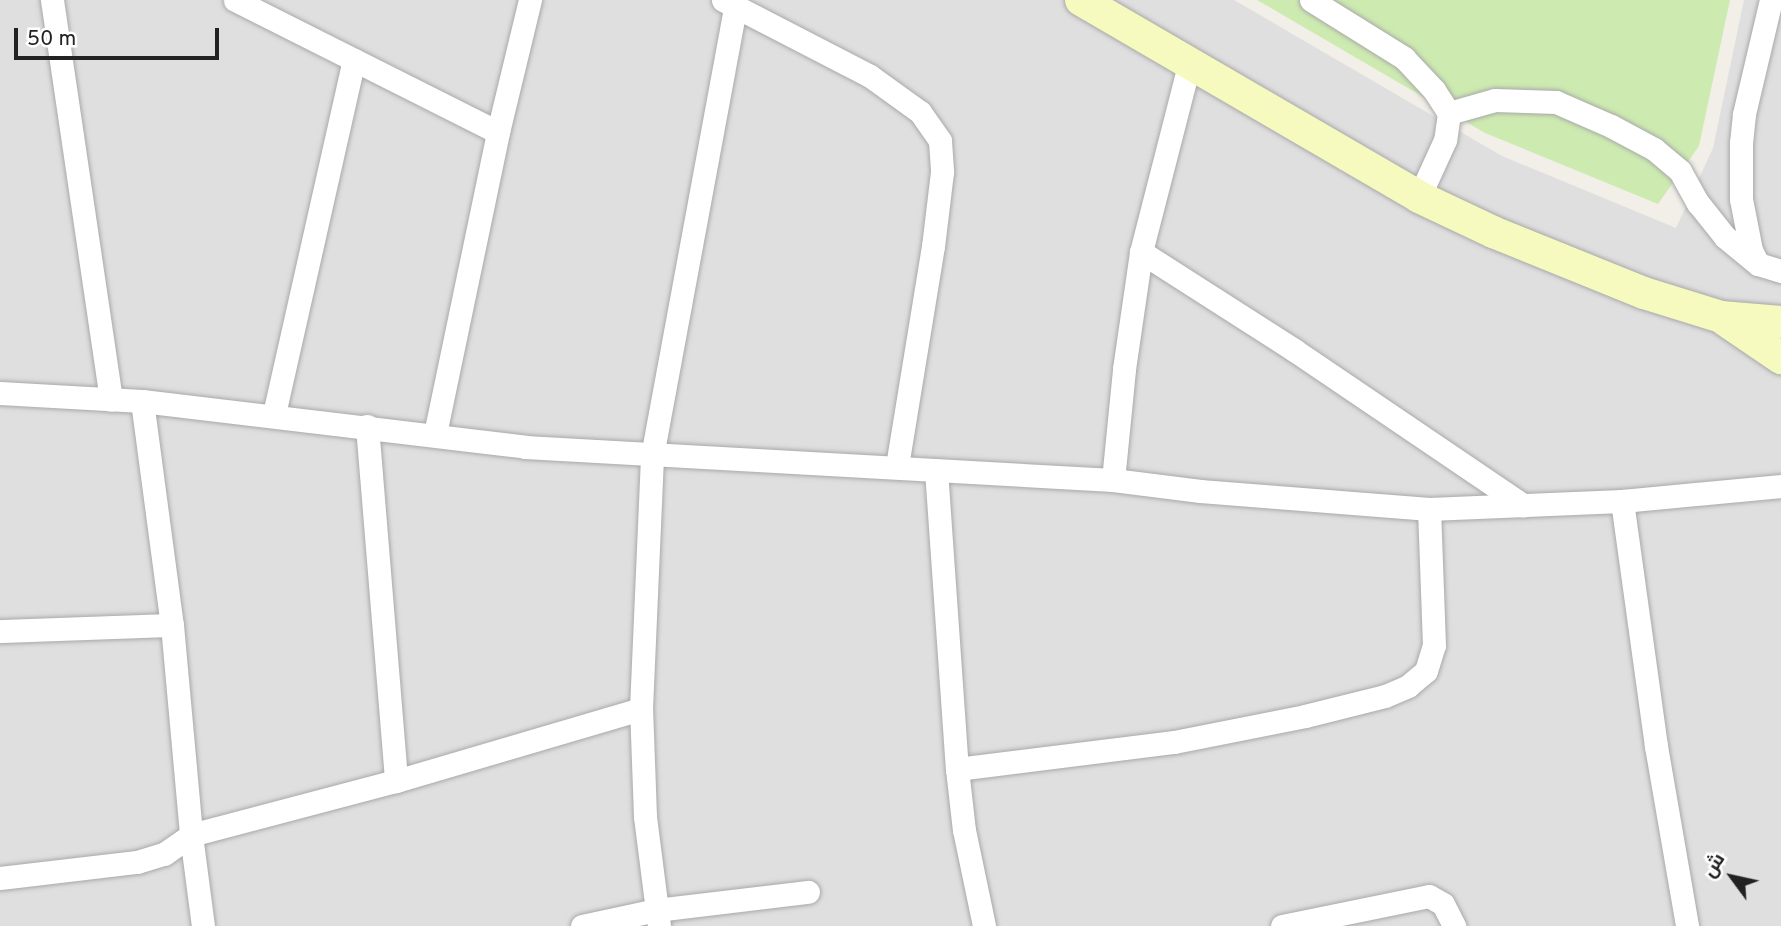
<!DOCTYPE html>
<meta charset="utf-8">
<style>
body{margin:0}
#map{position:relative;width:1781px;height:926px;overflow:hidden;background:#f2efe9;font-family:Overpass,Cairo,sans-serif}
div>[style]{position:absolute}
.residential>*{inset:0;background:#e0dfdf}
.grass>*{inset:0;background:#cdebb0}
.roads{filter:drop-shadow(0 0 2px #a9a9a9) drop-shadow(0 0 2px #a9a9a9)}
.street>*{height:23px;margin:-11.5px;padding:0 11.5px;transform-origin:11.5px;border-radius:11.5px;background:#fff}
.secondary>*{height:32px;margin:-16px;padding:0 16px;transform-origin:16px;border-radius:16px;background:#f7fabf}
span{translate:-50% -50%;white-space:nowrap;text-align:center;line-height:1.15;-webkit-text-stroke:7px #fff;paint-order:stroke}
.north{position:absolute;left:1697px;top:842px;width:70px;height:70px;-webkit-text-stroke:5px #fff;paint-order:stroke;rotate:303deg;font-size:19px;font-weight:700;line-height:28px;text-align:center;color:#222}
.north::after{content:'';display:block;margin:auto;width:24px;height:32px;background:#222;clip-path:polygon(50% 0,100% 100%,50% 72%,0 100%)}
.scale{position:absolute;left:14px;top:28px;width:205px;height:32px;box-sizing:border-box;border:4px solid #222;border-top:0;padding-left:9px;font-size:21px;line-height:24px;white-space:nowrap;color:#222;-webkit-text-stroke:5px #fff;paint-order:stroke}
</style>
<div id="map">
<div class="residential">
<i style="clip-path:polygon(0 0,1234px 0,1502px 156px,1676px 228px,1713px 148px,1744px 0,1781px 0,1781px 926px,0 926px)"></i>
</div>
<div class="grass">
<i style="clip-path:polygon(1257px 0,1730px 0,1699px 146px,1658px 204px,1485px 133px)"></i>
</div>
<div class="roads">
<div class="street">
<i style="left:52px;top:0;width:404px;rotate:81.6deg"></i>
<i style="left:235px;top:0;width:294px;rotate:26.7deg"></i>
<i style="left:723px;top:0;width:165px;rotate:27.3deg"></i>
<i style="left:870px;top:76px;width:62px;rotate:35.8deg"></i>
<i style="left:920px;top:112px;width:35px;rotate:55deg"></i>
<i style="left:940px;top:141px;width:31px;rotate:86deg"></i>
<i style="left:942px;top:172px;width:75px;rotate:96.9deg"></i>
<i style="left:933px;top:246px;width:223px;rotate:99.3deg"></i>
<i style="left:1311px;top:0;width:110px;rotate:31.9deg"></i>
<i style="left:1404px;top:58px;width:44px;rotate:46.8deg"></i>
<i style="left:1434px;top:90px;width:27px;rotate:57deg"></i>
<i style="left:1449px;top:113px;width:27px;rotate:98deg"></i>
<i style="left:1445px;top:140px;width:63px;rotate:114.5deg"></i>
<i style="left:1449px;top:113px;width:48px;rotate:-15.8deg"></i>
<i style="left:1495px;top:100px;width:61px;rotate:1.9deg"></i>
<i style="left:1556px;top:102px;width:60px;rotate:23.6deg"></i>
<i style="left:1611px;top:126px;width:49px;rotate:28.1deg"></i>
<i style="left:1654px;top:149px;width:34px;rotate:40deg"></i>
<i style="left:1680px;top:171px;width:37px;rotate:61deg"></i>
<i style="left:1698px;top:203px;width:43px;rotate:51.5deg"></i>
<i style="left:1725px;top:237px;width:43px;rotate:39.3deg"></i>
<i style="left:1758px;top:264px;width:24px;rotate:17deg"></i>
<i style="left:1141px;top:252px;width:182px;rotate:32.6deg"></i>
<i style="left:1294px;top:350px;width:277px;rotate:34.1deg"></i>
<i style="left:1758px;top:264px;width:16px;rotate:-117deg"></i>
<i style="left:1751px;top:250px;width:52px;rotate:-101.1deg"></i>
<i style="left:1741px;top:199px;width:56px;rotate:-90deg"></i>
<i style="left:1741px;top:143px;width:29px;rotate:-84deg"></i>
<i style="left:1744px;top:114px;width:117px;rotate:-76.7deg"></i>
<i style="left:0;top:393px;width:142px;rotate:3.2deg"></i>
<i style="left:142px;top:401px;width:386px;rotate:6.8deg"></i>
<i style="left:525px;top:447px;width:589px;rotate:3.21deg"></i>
<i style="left:1113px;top:480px;width:88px;rotate:7.2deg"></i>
<i style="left:1200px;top:491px;width:230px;rotate:4.5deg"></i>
<i style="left:1429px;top:509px;width:193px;rotate:-2.4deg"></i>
<i style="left:1622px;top:501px;width:160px;rotate:-5.4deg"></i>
<i style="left:142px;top:401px;width:226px;rotate:82.4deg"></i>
<i style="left:172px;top:625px;width:211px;rotate:84.8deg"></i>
<i style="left:191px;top:835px;width:92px;rotate:82.5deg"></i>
<i style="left:274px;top:414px;width:363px;rotate:-77.3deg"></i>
<i style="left:367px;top:426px;width:356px;rotate:85.3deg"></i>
<i style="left:435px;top:434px;width:309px;rotate:-78.2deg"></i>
<i style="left:498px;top:132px;width:136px;rotate:-76.4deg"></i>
<i style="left:936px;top:470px;width:300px;rotate:86deg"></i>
<i style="left:957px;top:769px;width:61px;rotate:83.5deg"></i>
<i style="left:964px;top:830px;width:98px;rotate:78.2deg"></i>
<i style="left:1113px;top:480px;width:112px;rotate:-84.3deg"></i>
<i style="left:1124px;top:369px;width:118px;rotate:-81.7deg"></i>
<i style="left:1141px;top:252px;width:197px;rotate:-75.6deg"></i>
<i style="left:1622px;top:501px;width:247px;rotate:82.1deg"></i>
<i style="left:1656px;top:746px;width:183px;rotate:80.2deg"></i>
<i style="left:0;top:631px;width:172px;rotate:-2deg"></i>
<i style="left:957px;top:769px;width:219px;rotate:-7.1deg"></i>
<i style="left:1174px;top:742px;width:134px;rotate:-11.2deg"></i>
<i style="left:1305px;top:716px;width:82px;rotate:-14deg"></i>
<i style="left:1385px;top:696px;width:25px;rotate:-23deg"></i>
<i style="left:1408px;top:686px;width:23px;rotate:-40deg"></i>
<i style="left:1426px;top:671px;width:27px;rotate:-73deg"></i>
<i style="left:1434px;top:645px;width:136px;rotate:-92.1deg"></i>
<i style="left:0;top:878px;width:138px;rotate:-6.7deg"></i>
<i style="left:137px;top:862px;width:28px;rotate:-17deg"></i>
<i style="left:164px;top:854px;width:33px;rotate:-35deg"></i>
<i style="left:191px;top:835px;width:212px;rotate:-14.8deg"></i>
<i style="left:396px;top:781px;width:255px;rotate:-16.4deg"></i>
<i style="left:582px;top:926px;width:76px;rotate:-12.2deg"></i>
<i style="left:656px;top:910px;width:153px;rotate:-6.8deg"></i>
<i style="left:659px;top:926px;width:111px;rotate:-97.3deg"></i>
<i style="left:645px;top:816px;width:107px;rotate:-92.1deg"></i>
<i style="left:641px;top:709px;width:253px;rotate:-87.5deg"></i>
<i style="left:652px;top:456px;width:457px;rotate:-79.5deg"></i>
<i style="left:1282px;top:926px;width:150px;rotate:-11.5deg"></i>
<i style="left:1429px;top:896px;width:16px;rotate:30deg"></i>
<i style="left:1443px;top:904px;width:25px;rotate:63deg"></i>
</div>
<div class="secondary">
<i style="left:1081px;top:0;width:391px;rotate:30.2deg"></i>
<i style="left:1419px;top:197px;width:82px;rotate:25.3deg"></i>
<i style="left:1493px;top:232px;width:163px;rotate:22deg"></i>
<i style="left:1644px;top:293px;width:81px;rotate:17.3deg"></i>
<i style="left:1721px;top:317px;width:60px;rotate:4.8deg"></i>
<i style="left:1725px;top:320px;width:68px;rotate:34.2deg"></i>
</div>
</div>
<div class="north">ش</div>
<div class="scale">50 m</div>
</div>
